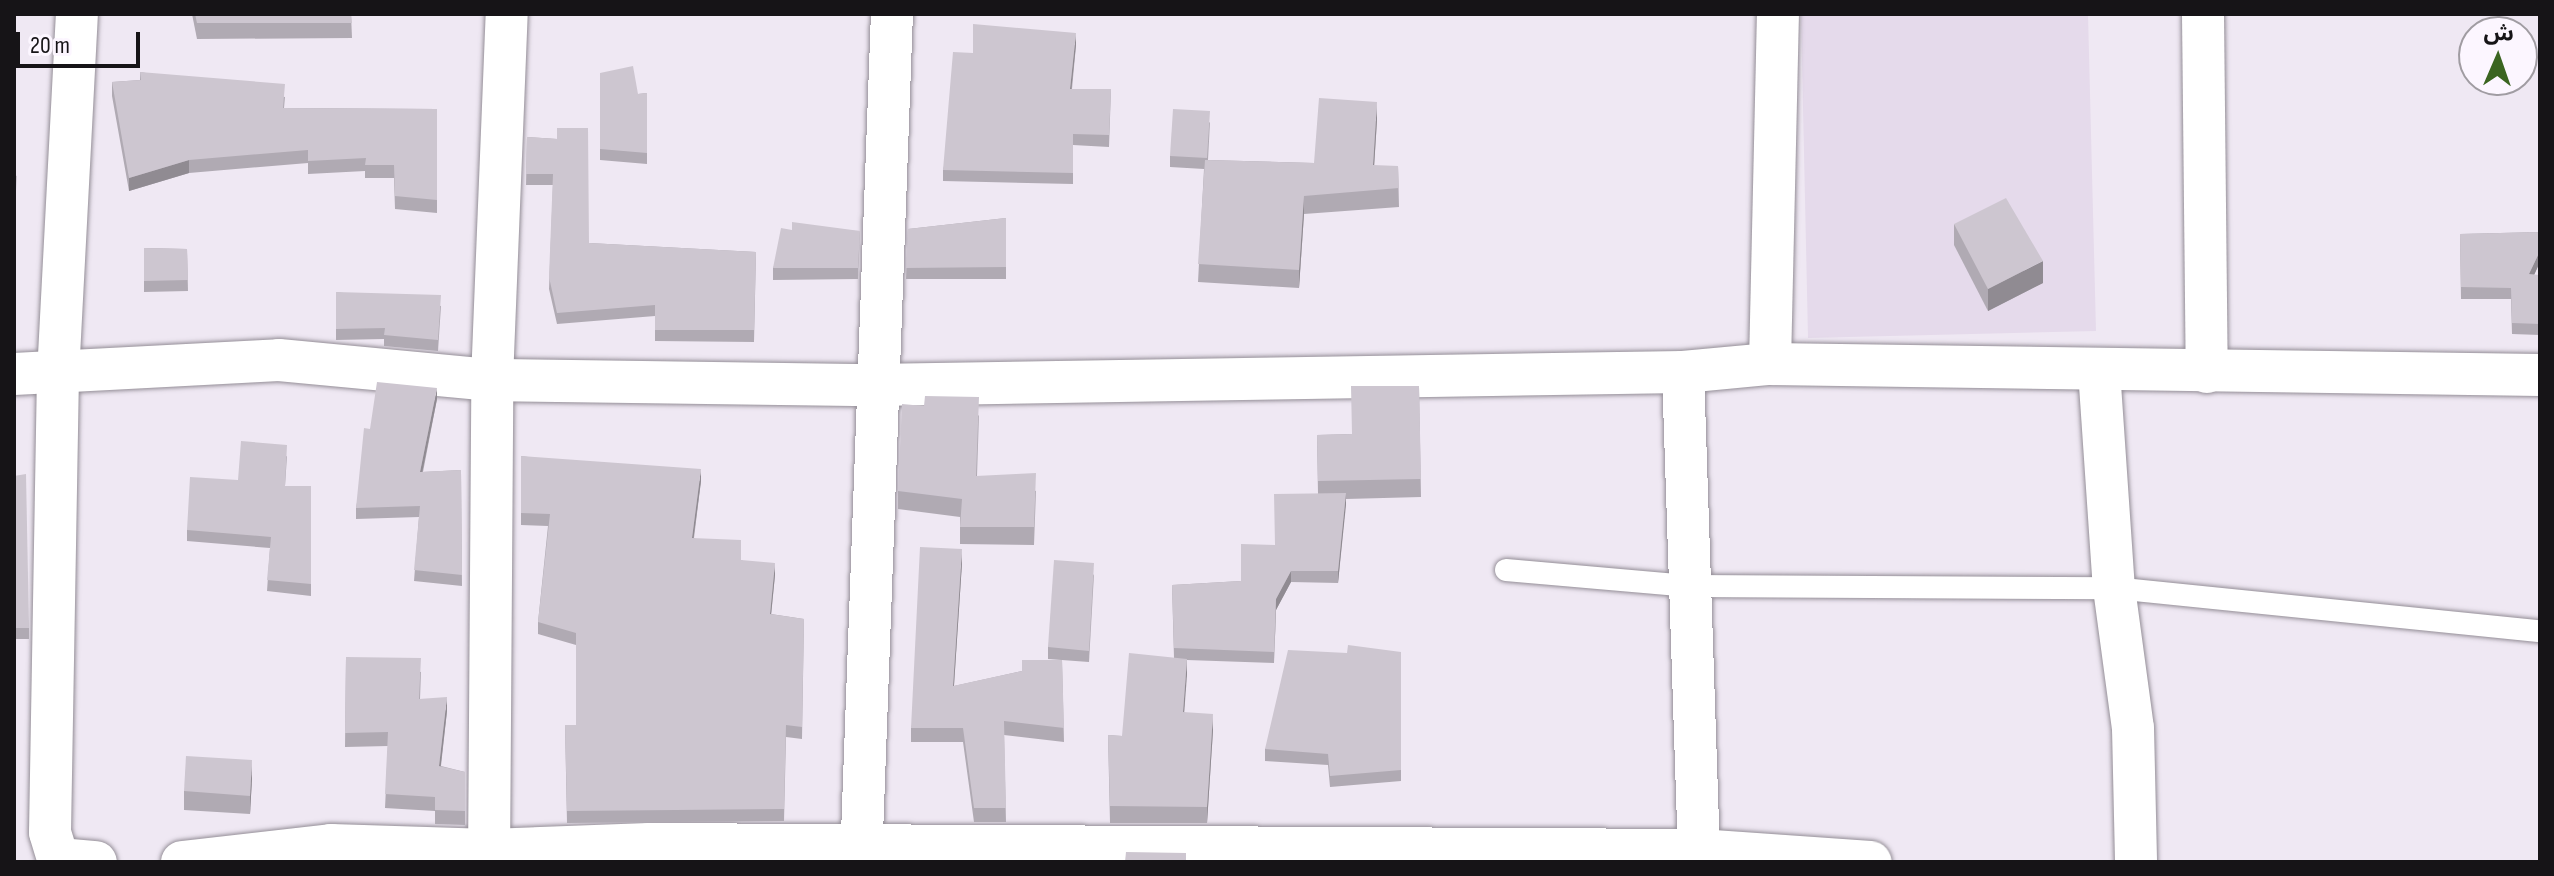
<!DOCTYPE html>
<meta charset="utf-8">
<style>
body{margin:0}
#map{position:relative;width:2554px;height:876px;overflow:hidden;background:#efe8f3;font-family:"Sofia Sans Condensed","Noto Sans Arabic",sans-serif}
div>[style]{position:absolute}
.built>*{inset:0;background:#e5daeb}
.roads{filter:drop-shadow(0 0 2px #948e97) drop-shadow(0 0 2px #948e97)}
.service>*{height:22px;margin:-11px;padding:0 11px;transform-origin:11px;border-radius:11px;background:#fff}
.minor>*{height:42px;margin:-21px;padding:0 21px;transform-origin:21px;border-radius:21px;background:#fff}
.wall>*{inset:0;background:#b0aab3}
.shaded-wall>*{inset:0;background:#908b92}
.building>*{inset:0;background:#cdc6d0}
span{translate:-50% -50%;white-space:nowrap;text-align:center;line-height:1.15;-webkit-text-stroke:7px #fcf6ff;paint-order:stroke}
.frame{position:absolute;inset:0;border:16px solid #161417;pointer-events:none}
.north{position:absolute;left:2458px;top:16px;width:80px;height:80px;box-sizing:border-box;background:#fcf6ff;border:2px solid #a09ca2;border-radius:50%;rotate:2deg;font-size:22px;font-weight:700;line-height:32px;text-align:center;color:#161417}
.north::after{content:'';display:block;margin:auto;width:28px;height:36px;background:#3b6521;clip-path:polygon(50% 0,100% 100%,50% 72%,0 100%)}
.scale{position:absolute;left:16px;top:32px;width:124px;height:36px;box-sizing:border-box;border:4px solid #161417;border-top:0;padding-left:10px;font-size:24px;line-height:28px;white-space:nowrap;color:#161417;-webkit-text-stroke:6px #fcf6ff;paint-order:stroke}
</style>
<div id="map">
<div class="built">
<i style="clip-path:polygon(1801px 14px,2088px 14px,2096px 331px,1808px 338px)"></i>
</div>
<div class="roads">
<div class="service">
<i style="left:1506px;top:570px;width:185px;rotate:5deg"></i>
<i style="left:1690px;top:586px;width:424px;rotate:0.3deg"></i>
<i style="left:2114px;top:588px;width:428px;rotate:5.8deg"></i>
</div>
<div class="minor">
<i style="left:2203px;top:14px;width:358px;rotate:89.4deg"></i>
<i style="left:1770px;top:364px;width:350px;rotate:-88.7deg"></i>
<i style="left:2099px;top:370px;width:219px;rotate:86.1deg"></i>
<i style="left:2114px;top:588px;width:141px;rotate:82.3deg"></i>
<i style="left:2133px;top:728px;width:134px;rotate:88.7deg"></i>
<i style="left:1683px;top:372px;width:490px;rotate:88.1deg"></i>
<i style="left:14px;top:374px;width:265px;rotate:-3deg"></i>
<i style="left:279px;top:360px;width:214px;rotate:5.4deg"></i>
<i style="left:492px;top:380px;width:381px;rotate:0.8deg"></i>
<i style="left:873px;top:385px;width:810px;rotate:-0.92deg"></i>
<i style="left:1683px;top:372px;width:87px;rotate:-5.3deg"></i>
<i style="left:1770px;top:364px;width:770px;rotate:0.82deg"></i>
<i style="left:59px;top:859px;width:37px;rotate:5deg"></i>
<i style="left:59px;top:862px;width:31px;rotate:-107deg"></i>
<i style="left:50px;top:832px;width:457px;rotate:-89deg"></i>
<i style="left:58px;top:375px;width:361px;rotate:-87deg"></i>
<i style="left:182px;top:862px;width:150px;rotate:-6.5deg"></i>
<i style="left:331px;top:845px;width:159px;rotate:1.8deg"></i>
<i style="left:490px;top:850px;width:159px;rotate:-2.2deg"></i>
<i style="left:649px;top:844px;width:1049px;rotate:0.33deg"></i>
<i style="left:1698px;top:850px;width:173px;rotate:4deg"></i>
<i style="left:489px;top:862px;width:482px;rotate:-89.6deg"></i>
<i style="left:492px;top:380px;width:366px;rotate:-87.7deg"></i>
<i style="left:861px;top:862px;width:849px;rotate:-87.91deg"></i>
</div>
</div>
<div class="wall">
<i style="clip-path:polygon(192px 14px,351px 14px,352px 38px,197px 39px)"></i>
<i style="clip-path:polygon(1076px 45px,1072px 89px,1111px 89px,1109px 147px,1073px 145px,1073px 184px,943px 181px,943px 170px,973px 53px)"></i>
<i style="clip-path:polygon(140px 72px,285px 97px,284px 108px,437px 109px,437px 213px,395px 209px,394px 178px,365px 178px,365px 171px,308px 174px,308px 163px,189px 173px,129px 191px,112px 96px,112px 82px,140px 80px)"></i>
<i style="clip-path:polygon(600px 73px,638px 94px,647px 93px,647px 164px,600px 160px)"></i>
<i style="clip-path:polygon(1377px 120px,1374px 166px,1398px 166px,1399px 207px,1304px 214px,1299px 288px,1198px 282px,1204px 169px,1170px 167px,1170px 156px,1210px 122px,1208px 160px,1314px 163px)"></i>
<i style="clip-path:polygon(527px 137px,557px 139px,589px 243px,756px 252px,754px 342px,655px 341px,655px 316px,557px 324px,549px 289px,553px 185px,526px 185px)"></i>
<i style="clip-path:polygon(1006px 218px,1006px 279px,906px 279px,908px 229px)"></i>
<i style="clip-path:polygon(1954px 224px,2043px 283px,1988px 311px,1954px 245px)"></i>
<i style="clip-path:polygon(792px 230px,860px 231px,858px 279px,773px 280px,773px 268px)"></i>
<i style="clip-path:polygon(2540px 232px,2540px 262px,2534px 275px,2540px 275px,2540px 335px,2512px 334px,2511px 299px,2461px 299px,2460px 234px)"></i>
<i style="clip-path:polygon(144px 248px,187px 249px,188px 291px,144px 292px)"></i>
<i style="clip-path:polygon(336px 292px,441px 306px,438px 351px,384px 346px,384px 339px,336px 340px)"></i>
<i style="clip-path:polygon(1419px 386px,1421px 497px,1346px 499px,1338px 583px,1291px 582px,1276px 610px,1274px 663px,1187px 660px,1184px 712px,1213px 730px,1207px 823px,1110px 823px,1108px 735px,1122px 736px,1174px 658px,1172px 585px,1241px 581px,1275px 545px,1318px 494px,1317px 435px,1352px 434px)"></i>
<i style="clip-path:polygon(437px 399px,423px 472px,461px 470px,462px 586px,414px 581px,419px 517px,356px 519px,356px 508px,370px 429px)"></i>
<i style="clip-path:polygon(979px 415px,977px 476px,1036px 491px,1034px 545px,960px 544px,960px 517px,898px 509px,898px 491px)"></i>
<i style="clip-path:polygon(287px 456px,285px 486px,311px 486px,311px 596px,267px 591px,270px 548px,187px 541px,187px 530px,238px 480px)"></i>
<i style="clip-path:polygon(521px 456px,701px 481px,694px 538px,741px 560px,775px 575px,771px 614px,804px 619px,802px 739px,786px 737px,784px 821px,567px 823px,565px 725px,576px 725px,576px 645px,538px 634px,538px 622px,548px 526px,521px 525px)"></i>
<i style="clip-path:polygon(14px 476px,29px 628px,29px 639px,14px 639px)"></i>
<i style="clip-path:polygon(962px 563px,954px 686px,1022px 671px,1062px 660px,1064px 742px,1004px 735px,1006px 822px,974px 822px,963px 742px,911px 742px,911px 728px)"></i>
<i style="clip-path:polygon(1094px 574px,1089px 662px,1048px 659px,1048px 647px)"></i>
<i style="clip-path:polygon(1401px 652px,1401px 781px,1330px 787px,1328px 765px,1265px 761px,1265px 749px,1347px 653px)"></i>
<i style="clip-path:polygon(346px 657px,421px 672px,420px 699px,447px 711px,441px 766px,465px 772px,465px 825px,435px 824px,435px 811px,385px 808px,388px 746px,345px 747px)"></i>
<i style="clip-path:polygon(252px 779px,250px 814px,184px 810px,184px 791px)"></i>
</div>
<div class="shaded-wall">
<i style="clip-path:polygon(1076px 33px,1076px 45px,1070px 101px,1070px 89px)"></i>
<i style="clip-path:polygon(1377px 102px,1377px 120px,1373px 184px,1373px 165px)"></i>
<i style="clip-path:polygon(189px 160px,189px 173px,129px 191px,129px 178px)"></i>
<i style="clip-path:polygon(1304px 196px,1304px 214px,1299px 288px,1299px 270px)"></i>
<i style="clip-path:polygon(2540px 251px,2540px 262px,2529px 286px,2529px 274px)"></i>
<i style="clip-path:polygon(2043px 261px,2043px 283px,1988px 311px,1988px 289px)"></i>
<i style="clip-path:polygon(437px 388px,437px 399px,420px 483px,420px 472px)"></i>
<i style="clip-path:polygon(701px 469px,701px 481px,692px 549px,692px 538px)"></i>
<i style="clip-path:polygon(1346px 493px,1346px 505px,1338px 583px,1338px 571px)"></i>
<i style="clip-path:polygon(962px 549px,962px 563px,953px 700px,953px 686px)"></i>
<i style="clip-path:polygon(775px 563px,775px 575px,770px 626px,770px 614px)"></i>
<i style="clip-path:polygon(1291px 571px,1291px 582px,1276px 610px,1274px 663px,1276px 599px)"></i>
<i style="clip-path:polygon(1187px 659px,1187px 675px,1183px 728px,1183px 712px)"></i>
<i style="clip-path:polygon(447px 697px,447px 711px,439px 780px,439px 766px)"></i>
<i style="clip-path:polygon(1213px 714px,1213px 730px,1207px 823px,1207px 807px)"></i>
<i style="clip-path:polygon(252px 760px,252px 779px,250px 814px,250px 796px)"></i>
</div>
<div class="building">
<i style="clip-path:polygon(195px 14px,351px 14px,352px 23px,197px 23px)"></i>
<i style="clip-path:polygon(973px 24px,1076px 33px,1070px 89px,1111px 89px,1109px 135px,1073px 134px,1073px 173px,943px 170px,953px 52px,973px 53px)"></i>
<i style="clip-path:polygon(633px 66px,638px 94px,647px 93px,647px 153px,600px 149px,600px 73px)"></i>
<i style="clip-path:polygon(140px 72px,285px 84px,283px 108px,437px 109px,437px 200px,395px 196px,394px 165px,365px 165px,366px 158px,308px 161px,308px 150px,189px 160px,129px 178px,112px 82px,141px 80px)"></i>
<i style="clip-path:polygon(1319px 98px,1377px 102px,1373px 165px,1398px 166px,1399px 188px,1304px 196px,1299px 270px,1198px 264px,1205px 160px,1314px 163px)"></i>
<i style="clip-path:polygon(1173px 109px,1210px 111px,1207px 158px,1170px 156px)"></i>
<i style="clip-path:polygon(557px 128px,588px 128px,589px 243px,756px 252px,754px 330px,655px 330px,655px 305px,557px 313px,549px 277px,553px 174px,526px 174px,527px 137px,557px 139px)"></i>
<i style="clip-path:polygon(14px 175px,17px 176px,14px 220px)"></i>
<i style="clip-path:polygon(2006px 198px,2043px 261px,1988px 289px,1954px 224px)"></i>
<i style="clip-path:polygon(1006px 218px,1006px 267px,906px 268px,908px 229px)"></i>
<i style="clip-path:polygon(792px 222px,860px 231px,858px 268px,773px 268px,781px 228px,792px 230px)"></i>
<i style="clip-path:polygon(2540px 232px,2540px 251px,2529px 274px,2540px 275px,2540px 324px,2512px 323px,2511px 288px,2461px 287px,2460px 234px)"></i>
<i style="clip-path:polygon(144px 248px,187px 249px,188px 280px,144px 281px)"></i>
<i style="clip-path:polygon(336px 292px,441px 295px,438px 340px,384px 335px,385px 328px,336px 329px)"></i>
<i style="clip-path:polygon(377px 382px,437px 388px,420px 472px,461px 470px,462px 575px,414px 570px,420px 506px,356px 508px,364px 428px,370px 429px)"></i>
<i style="clip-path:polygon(1351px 386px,1419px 386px,1421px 479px,1318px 481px,1317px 435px,1352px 434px)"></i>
<i style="clip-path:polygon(925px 396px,979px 397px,976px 476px,1036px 473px,1034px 527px,960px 527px,962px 499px,898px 491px,902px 404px,924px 406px)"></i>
<i style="clip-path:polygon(241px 441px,287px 445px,285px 486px,311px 486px,311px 584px,267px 580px,271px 537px,187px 530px,190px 477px,238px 480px)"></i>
<i style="clip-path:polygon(521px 456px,701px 469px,692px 538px,741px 540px,741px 560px,775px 563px,770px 614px,804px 619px,802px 727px,786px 725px,784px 809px,567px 811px,565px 725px,576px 725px,576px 633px,538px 622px,550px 514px,521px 513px)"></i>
<i style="clip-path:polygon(26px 474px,29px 628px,14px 628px,14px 476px)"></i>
<i style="clip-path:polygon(1346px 493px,1338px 571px,1291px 571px,1276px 599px,1274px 652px,1174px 648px,1172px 585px,1241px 581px,1241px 544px,1275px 545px,1274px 494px)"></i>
<i style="clip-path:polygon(920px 547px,962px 549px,953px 686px,1022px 671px,1022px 660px,1062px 660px,1064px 728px,1004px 721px,1006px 808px,974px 808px,963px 728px,911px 728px)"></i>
<i style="clip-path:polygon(1054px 560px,1094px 563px,1089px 651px,1048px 647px)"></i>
<i style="clip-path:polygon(1348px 645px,1401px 652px,1401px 770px,1330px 776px,1328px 754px,1265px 749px,1288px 650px,1347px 653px)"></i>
<i style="clip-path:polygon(1129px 653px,1187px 659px,1183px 712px,1213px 714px,1207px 807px,1110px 806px,1108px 735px,1122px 736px)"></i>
<i style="clip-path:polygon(346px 657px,421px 658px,419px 699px,447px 697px,439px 766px,465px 772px,465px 811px,435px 810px,435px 797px,385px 794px,388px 732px,345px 733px)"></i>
<i style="clip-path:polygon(186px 756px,252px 760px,250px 796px,184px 791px)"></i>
<i style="clip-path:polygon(1126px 852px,1186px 853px,1186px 862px,1125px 862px)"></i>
</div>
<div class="frame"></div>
<div class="north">ش</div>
<div class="scale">20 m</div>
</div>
